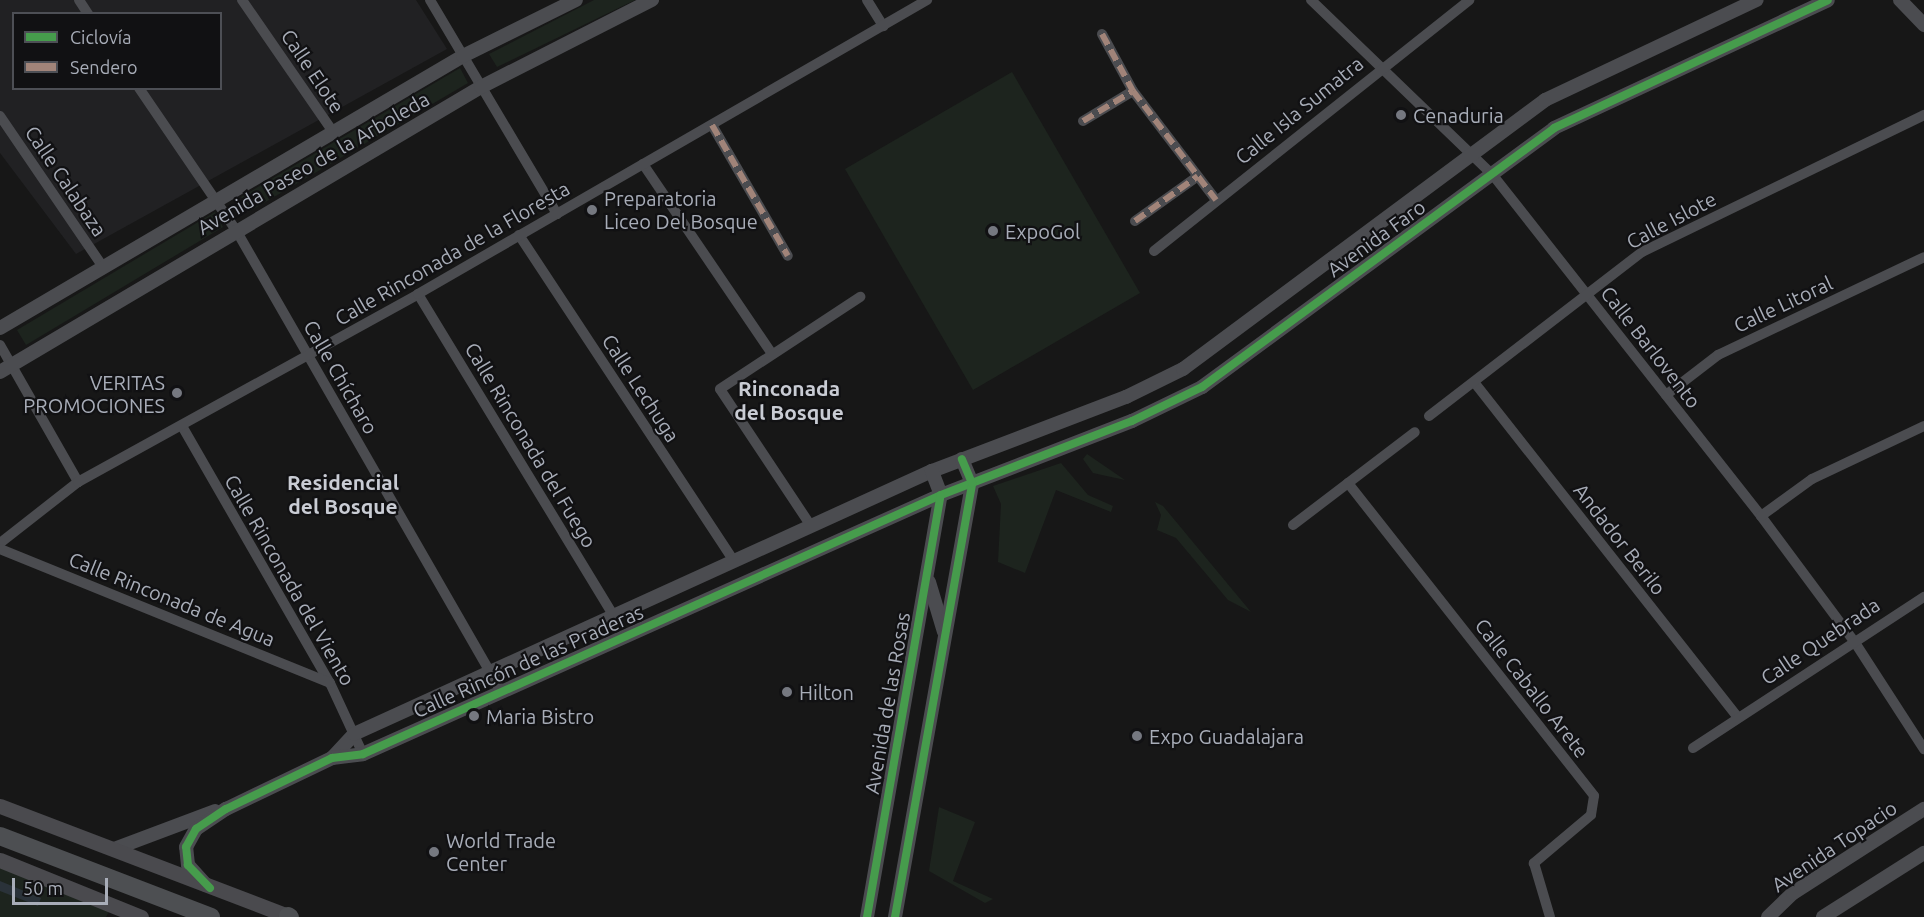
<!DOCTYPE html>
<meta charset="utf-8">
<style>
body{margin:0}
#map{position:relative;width:1924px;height:917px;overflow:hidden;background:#171717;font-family:Ubuntu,sans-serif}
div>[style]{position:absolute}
.built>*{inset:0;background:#212123}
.green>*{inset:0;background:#1d241e}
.water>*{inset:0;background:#2a3239}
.minor>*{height:10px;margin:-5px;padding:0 5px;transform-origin:5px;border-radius:5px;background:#4b4c50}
.tertiary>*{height:14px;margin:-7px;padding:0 7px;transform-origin:7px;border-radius:7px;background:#4b4c50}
.secondary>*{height:15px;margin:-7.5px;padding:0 7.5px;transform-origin:7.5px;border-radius:7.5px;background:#4a4a4e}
.primary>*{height:18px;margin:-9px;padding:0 9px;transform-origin:9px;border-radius:9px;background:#4d4f52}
.quiet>*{height:6px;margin-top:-3px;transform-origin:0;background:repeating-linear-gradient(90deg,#a18479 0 12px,transparent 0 18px)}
.cycleway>*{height:8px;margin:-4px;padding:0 4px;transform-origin:4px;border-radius:4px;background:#469c4c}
.dots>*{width:16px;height:16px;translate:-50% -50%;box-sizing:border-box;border:3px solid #111113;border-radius:50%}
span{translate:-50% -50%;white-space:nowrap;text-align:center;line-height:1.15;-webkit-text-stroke:4.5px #111113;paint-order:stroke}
.street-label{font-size:20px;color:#a8adb8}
.poi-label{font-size:20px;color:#a8adb8}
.left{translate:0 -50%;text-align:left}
.right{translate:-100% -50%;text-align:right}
.neighbourhood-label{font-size:21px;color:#c9ccd4;font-weight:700}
.legend{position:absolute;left:12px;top:12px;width:210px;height:78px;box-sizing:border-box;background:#111113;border:2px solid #4d4f55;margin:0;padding:8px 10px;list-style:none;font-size:18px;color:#a8adb8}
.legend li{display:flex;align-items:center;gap:12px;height:30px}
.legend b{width:30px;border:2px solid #4d4f55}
.scale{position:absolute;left:12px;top:878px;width:96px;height:27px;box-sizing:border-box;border:3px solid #a8adb8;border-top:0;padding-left:8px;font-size:18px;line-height:21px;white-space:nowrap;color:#a8adb8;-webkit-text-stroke:4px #111113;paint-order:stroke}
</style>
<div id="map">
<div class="built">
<i style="clip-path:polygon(evenodd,0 0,416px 0,447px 49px,76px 254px,0 153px,0 0,14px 14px,220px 14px,220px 88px,14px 88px,14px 14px)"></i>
</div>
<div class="green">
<i style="clip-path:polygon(594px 0,635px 0,497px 67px,489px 54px)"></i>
<i style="clip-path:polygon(460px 68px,468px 83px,250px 211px,241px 197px)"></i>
<i style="clip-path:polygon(1012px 72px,1140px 293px,973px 390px,845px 169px)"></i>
<i style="clip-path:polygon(215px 212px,223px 227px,26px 345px,17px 330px)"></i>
<i style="clip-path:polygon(1087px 454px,1125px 480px,1093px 473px,1083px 459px)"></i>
<i style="clip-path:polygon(1061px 463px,1088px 495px,1113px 506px,1111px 512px,1056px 490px,1025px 573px,998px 562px,1001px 504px,993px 486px)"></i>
<i style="clip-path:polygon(1155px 502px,1163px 506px,1251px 612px,1228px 600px,1176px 538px,1157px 530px,1161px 515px)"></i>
<i style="clip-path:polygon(939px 807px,975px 822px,953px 881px,993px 899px,985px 903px,929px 871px)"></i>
<i style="clip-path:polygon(0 868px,110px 910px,106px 917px,0 917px)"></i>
</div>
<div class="water">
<i style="clip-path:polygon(0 881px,41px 898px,38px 906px,0 891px)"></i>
</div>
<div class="minor">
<i style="left:79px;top:0;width:17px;rotate:57deg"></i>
<i style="left:242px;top:0;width:160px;rotate:55.4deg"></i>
<i style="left:430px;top:0;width:249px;rotate:59.3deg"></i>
<i style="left:867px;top:0;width:31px;rotate:58deg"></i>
<i style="left:1311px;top:0;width:251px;rotate:43.9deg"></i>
<i style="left:1492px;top:174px;width:435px;rotate:51.8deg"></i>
<i style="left:1761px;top:516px;width:156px;rotate:53.4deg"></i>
<i style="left:1854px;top:641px;width:129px;rotate:57.1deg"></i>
<i style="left:1102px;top:34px;width:65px;rotate:61.5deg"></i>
<i style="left:1133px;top:91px;width:137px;rotate:52.7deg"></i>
<i style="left:139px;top:88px;width:172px;rotate:55.7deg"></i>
<i style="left:236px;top:230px;width:532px;rotate:60.11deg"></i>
<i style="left:0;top:116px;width:183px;rotate:55.7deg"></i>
<i style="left:1083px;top:121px;width:58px;rotate:-31deg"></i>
<i style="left:712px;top:125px;width:151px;rotate:59.9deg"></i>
<i style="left:643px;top:164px;width:230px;rotate:55.8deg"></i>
<i style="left:1135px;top:221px;width:77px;rotate:-35.5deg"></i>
<i style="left:519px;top:235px;width:391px;rotate:56.6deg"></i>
<i style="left:1154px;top:251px;width:403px;rotate:-38.5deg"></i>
<i style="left:418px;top:294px;width:377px;rotate:58.7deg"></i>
<i style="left:0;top:345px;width:158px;rotate:60.3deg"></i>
<i style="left:1474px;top:382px;width:427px;rotate:51.8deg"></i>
<i style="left:1666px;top:395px;width:66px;rotate:-37.6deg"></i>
<i style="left:1718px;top:355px;width:228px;rotate:-25.4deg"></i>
<i style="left:1429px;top:416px;width:269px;rotate:-37.6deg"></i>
<i style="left:1642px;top:252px;width:314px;rotate:-25.9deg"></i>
<i style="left:182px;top:426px;width:297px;rotate:60.1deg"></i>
<i style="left:330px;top:683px;width:78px;rotate:65.1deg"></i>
<i style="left:1348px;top:483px;width:398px;rotate:51.8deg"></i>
<i style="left:1594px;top:796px;width:19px;rotate:99deg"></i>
<i style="left:1591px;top:815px;width:75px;rotate:139.9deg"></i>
<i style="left:1534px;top:863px;width:56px;rotate:73.5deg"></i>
<i style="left:1761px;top:516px;width:63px;rotate:-36deg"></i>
<i style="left:1812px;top:479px;width:124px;rotate:-25.3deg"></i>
<i style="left:1293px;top:525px;width:153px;rotate:-37.3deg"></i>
<i style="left:811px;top:526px;width:164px;rotate:-123.6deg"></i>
<i style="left:720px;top:389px;width:168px;rotate:-33.3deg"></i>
<i style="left:0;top:543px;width:99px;rotate:-38deg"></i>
<i style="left:78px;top:482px;width:389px;rotate:-28.9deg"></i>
<i style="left:418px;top:294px;width:588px;rotate:-30.01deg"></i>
<i style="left:0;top:549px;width:356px;rotate:22.1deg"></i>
<i style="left:1693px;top:748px;width:276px;rotate:-33.2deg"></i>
</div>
<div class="tertiary">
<i style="left:1900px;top:0;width:35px;rotate:46deg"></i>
<i style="left:0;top:328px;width:537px;rotate:-30.43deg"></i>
<i style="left:463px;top:56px;width:126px;rotate:-26.4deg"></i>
<i style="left:0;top:372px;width:559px;rotate:-30.65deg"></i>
<i style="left:481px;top:87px;width:192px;rotate:-27deg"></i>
<i style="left:929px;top:582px;width:52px;rotate:73.3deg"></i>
<i style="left:332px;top:758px;width:33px;rotate:-47deg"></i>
<i style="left:354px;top:734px;width:635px;rotate:-24.47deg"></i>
<i style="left:932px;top:471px;width:208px;rotate:-20.9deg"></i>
<i style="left:1126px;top:397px;width:64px;rotate:-26.2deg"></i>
<i style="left:1183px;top:369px;width:451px;rotate:-36.6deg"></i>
<i style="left:1545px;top:100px;width:234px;rotate:-25.3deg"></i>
<i style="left:114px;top:849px;width:108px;rotate:-20.6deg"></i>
<i style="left:206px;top:885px;width:27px;rotate:-132deg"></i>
<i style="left:188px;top:865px;width:18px;rotate:-96deg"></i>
<i style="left:186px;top:847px;width:21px;rotate:-61deg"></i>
<i style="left:196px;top:829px;width:36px;rotate:-34deg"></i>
<i style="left:226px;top:809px;width:118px;rotate:-25.7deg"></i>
<i style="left:332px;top:758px;width:31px;rotate:-7deg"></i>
<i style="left:363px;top:754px;width:633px;rotate:-24.14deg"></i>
<i style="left:941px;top:495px;width:205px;rotate:-21.2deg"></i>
<i style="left:1132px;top:421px;width:78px;rotate:-25.9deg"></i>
<i style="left:1202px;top:387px;width:437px;rotate:-36.3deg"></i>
<i style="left:1554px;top:128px;width:302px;rotate:-25deg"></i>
<i style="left:867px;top:917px;width:428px;rotate:-80.1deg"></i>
<i style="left:941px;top:495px;width:26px;rotate:-111deg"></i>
<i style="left:895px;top:917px;width:441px;rotate:-79.9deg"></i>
<i style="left:972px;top:483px;width:26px;rotate:-113deg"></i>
<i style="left:1768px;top:917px;width:35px;rotate:-44deg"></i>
<i style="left:1793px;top:893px;width:156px;rotate:-32.7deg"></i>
<i style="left:1823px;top:917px;width:120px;rotate:-32.4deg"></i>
</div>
<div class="secondary">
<i style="left:0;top:806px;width:311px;rotate:20.9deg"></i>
<i style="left:0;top:860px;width:152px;rotate:22deg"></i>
</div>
<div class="primary">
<i style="left:0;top:836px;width:226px;rotate:21deg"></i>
<i style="left:288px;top:916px;width:2px;rotate:27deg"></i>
</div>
<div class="quiet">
<i style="left:1102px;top:34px;width:65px;rotate:61.5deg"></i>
<i style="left:1133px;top:91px;width:137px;rotate:52.7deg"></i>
<i style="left:1083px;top:121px;width:58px;rotate:-31deg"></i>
<i style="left:712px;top:125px;width:151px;rotate:59.9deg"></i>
<i style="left:1135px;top:221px;width:77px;rotate:-35.5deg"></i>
</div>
<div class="cycleway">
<i style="left:210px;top:888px;width:32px;rotate:-134deg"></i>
<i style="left:188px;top:865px;width:18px;rotate:-96deg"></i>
<i style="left:186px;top:847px;width:21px;rotate:-61deg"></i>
<i style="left:196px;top:829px;width:36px;rotate:-34deg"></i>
<i style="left:226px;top:809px;width:118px;rotate:-25.7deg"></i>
<i style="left:332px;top:758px;width:31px;rotate:-7deg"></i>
<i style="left:363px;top:754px;width:633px;rotate:-24.14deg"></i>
<i style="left:941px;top:495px;width:205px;rotate:-21.2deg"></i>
<i style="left:1132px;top:421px;width:78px;rotate:-25.9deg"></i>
<i style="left:1202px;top:387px;width:437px;rotate:-36.3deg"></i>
<i style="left:1554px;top:128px;width:302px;rotate:-25deg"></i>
<i style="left:867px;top:917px;width:428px;rotate:-80.1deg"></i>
<i style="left:895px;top:917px;width:441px;rotate:-79.9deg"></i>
<i style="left:972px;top:483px;width:26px;rotate:-113deg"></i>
</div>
<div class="dots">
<i style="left:1401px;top:115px;background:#757880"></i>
<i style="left:592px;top:210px;background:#757880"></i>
<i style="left:993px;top:231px;background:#757880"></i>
<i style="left:177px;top:393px;background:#757880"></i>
<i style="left:787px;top:692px;background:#757880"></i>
<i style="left:474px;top:716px;background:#757880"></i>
<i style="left:1137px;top:736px;background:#757880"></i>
<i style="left:434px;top:852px;background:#757880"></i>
</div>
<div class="street-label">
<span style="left:313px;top:71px;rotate:56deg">Calle Elote</span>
<span style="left:1299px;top:110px;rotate:-39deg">Calle Isla Sumatra</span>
<span style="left:313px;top:163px;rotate:-30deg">Avenida Paseo de la Arboleda</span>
<span style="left:66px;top:181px;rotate:56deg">Calle Calabaza</span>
<span style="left:1671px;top:220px;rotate:-28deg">Calle Islote</span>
<span style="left:1376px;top:238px;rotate:-36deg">Avenida Faro</span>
<span style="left:452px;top:253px;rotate:-30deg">Calle Rinconada de la Floresta</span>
<span style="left:1783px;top:304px;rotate:-25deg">Calle Litoral</span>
<span style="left:1651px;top:347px;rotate:52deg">Calle Barlovento</span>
<span style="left:341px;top:377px;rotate:60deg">Calle Chícharo</span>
<span style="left:641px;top:388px;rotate:57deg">Calle Lechuga</span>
<span style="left:531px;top:445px;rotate:59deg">Calle Rinconada del Fuego</span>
<span style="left:1620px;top:539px;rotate:52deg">Andador Berilo</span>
<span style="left:290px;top:580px;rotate:60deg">Calle Rinconada del Viento</span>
<span style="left:172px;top:599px;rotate:22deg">Calle Rinconada de Agua</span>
<span style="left:1820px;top:641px;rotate:-34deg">Calle Quebrada</span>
<span style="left:528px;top:661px;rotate:-24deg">Calle Rincón de las Praderas</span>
<span style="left:1532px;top:688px;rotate:52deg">Calle Caballo Arete</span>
<span style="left:887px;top:703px;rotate:-80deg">Avenida de las Rosas</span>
<span style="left:1834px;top:846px;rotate:-34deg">Avenida Topacio</span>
</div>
<div class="poi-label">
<span class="left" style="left:1413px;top:115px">Cenaduria</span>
<span class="left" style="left:604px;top:210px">Preparatoria<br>Liceo Del Bosque</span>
<span class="left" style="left:1005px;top:231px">ExpoGol</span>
<span class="right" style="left:165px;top:394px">VERITAS<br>PROMOCIONES</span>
<span class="left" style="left:799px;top:692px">Hilton</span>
<span class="left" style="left:486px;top:716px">Maria Bistro</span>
<span class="left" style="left:1149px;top:736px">Expo Guadalajara</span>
<span class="left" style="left:446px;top:852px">World Trade<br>Center</span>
</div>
<div class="neighbourhood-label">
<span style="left:789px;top:400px">Rinconada<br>del Bosque</span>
<span style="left:343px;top:494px">Residencial<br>del Bosque</span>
</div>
<ul class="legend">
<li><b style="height:8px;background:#469c4c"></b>Ciclovía</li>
<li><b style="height:8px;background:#a18479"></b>Sendero</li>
</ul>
<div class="scale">50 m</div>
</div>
